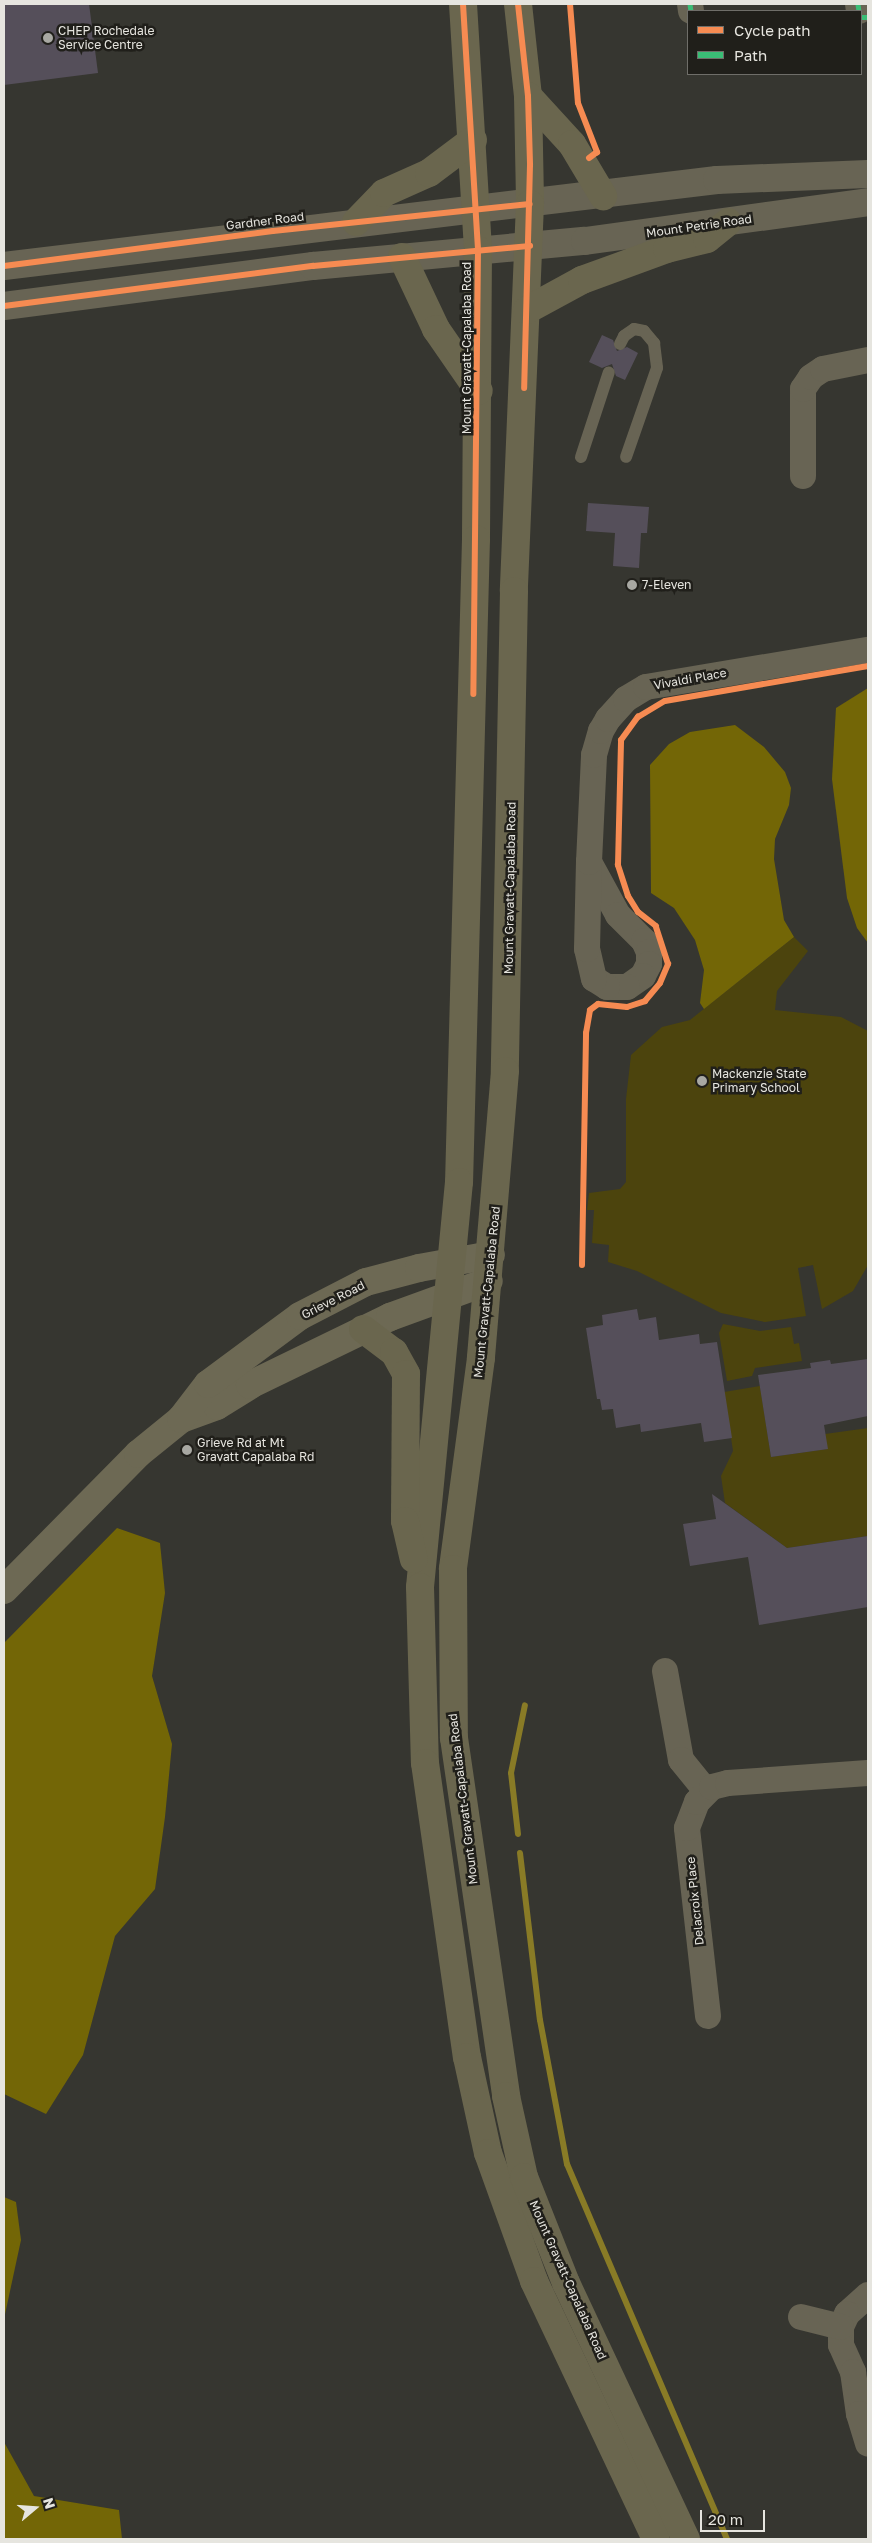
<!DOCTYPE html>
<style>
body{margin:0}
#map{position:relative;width:872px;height:2543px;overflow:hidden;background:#363630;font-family:"Golos Text",sans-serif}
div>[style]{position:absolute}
.green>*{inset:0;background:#4c440d}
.forest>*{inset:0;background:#736606}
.stream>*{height:6px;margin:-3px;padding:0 3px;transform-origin:3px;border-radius:3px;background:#897b26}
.building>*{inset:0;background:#554f5a}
.service>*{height:12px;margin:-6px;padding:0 6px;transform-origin:6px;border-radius:6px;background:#686454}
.minor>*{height:26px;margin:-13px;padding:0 13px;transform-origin:13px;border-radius:13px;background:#686454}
.tertiary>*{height:28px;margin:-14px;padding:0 14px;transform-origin:14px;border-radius:14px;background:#686454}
.secondary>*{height:28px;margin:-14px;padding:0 14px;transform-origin:14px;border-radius:14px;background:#6d6954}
.trunk>*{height:28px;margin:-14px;padding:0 14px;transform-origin:14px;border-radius:14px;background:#6a664e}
.quiet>*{height:5px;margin-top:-2.5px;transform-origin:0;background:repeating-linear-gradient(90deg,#3abd76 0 10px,transparent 0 15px)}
.cycleway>*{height:6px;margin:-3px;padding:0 3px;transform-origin:3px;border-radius:3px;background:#f68b52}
.dots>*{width:14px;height:14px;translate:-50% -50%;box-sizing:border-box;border:2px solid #201f1a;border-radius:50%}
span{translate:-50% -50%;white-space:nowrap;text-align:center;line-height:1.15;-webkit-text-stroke:5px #201f1a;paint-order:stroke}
.poi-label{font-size:12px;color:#e6e5df}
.left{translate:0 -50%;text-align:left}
.street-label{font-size:12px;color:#e6e5df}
.frame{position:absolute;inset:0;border:5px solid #e6e5df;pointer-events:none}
.legend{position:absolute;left:687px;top:10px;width:175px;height:65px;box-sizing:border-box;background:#201f1a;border:1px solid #6f6e69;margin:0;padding:6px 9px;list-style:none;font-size:15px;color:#e6e5df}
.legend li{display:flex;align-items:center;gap:10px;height:25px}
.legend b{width:25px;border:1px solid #6f6e69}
.north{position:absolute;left:10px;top:2483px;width:50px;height:50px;-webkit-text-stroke:4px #201f1a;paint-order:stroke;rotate:72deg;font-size:14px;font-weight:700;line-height:20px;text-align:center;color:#e6e5df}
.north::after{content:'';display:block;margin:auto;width:18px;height:22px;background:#e6e5df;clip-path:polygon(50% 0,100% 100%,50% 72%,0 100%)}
.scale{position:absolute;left:700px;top:2510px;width:65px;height:22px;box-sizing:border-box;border:2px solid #e6e5df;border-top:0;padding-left:6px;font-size:15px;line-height:18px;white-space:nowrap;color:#e6e5df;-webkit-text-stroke:4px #201f1a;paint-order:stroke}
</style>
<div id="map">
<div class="green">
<i style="clip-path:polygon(794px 937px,808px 951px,777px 991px,775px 1010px,841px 1017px,868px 1031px,868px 1265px,853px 1291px,822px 1309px,813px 1265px,798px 1268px,806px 1316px,765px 1322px,721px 1313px,637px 1271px,608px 1262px,609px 1245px,592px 1243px,594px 1210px,587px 1210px,589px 1193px,620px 1189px,626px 1182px,626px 1099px,631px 1055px,662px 1027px,690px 1020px)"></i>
<i style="clip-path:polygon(723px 1324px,760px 1331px,791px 1327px,794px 1344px,799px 1343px,802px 1361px,755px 1368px,752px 1376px,727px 1381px,719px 1333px)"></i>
<i style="clip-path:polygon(760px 1386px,771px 1457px,827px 1449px,825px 1434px,868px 1428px,868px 1536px,787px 1548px,725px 1503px,721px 1476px,733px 1451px,724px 1392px)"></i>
</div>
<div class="forest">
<i style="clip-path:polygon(868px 688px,868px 943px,857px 928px,847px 898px,832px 779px,836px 708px)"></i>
<i style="clip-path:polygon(735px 725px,764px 747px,785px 772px,791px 788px,789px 805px,775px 839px,774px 859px,784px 920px,794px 937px,704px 1009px,700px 1003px,704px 970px,695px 940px,674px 908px,651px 893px,650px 765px,669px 744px,690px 732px)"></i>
<i style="clip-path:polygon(117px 1528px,160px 1543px,165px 1593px,152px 1676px,172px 1744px,165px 1817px,155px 1889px,115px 1936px,83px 2055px,46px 2114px,4px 2094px,4px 1643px)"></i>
<i style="clip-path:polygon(4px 2197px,16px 2202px,21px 2240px,4px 2319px)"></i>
<i style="clip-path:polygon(4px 2442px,34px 2496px,119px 2510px,122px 2539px,4px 2539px)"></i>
</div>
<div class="stream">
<i style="left:518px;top:1834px;width:61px;rotate:-96.5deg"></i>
<i style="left:511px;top:1773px;width:69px;rotate:-78.4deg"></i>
<i style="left:520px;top:1853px;width:168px;rotate:83.2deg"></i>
<i style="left:540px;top:2020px;width:147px;rotate:79.4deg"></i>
<i style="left:567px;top:2164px;width:408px;rotate:66.9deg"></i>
</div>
<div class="building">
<i style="clip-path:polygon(4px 4px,89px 4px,98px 73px,4px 85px)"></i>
<i style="clip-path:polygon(602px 335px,613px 340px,617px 351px,627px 347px,638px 353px,625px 380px,616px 376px,612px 364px,602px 368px,589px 362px)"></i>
<i style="clip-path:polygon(588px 503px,649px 507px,647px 533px,641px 533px,639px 568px,613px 566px,615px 533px,586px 531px)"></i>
<i style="clip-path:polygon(637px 1309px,639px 1320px,656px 1317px,659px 1340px,699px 1334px,700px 1344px,717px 1342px,732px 1438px,704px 1442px,701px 1423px,641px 1432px,640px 1424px,616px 1428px,613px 1409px,602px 1410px,600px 1399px,597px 1399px,586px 1328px,603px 1325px,602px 1315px)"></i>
<i style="clip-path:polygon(868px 1359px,868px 1416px,824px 1425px,828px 1449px,771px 1457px,758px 1375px,811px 1368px,810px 1363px,830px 1360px,831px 1364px)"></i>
<i style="clip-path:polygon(712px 1494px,787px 1548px,868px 1536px,868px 1607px,759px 1625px,748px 1557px,690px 1566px,683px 1524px,716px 1519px)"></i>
</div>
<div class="service">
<i style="left:620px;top:344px;width:9px;rotate:-63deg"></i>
<i style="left:624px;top:336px;width:12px;rotate:-35deg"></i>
<i style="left:634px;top:329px;width:10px;rotate:11deg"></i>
<i style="left:644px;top:331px;width:16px;rotate:50deg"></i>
<i style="left:654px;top:343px;width:25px;rotate:83deg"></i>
<i style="left:657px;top:368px;width:94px;rotate:109.2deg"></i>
<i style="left:581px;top:457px;width:89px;rotate:-71.8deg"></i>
</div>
<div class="minor">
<i style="left:690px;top:4px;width:7px;rotate:82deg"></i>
<i style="left:858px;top:4px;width:7px;rotate:82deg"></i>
<i style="left:803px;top:476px;width:87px;rotate:-90deg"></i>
<i style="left:803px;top:389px;width:14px;rotate:-56deg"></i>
<i style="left:811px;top:377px;width:14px;rotate:-34deg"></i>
<i style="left:823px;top:369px;width:46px;rotate:-11.3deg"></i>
<i style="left:589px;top:862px;width:60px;rotate:61.3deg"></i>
<i style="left:618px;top:915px;width:37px;rotate:45deg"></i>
<i style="left:644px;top:941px;width:12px;rotate:66deg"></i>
<i style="left:649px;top:952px;width:12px;rotate:90deg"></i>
<i style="left:649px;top:964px;width:13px;rotate:117deg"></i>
<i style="left:643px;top:976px;width:19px;rotate:145deg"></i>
<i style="left:627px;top:987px;width:20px;rotate:180deg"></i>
<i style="left:607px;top:987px;width:15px;rotate:-148deg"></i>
<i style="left:594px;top:979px;width:31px;rotate:-103deg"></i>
<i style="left:587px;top:949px;width:87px;rotate:-88.7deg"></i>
<i style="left:589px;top:862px;width:107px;rotate:-87.3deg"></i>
<i style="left:594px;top:755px;width:25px;rotate:-74deg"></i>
<i style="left:601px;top:731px;width:14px;rotate:-60deg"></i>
<i style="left:608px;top:719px;width:27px;rotate:-48deg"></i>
<i style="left:626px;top:699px;width:23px;rotate:-31deg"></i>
<i style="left:646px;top:687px;width:225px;rotate:-9.5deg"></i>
<i style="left:665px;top:1671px;width:90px;rotate:79.8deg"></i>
<i style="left:681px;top:1760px;width:40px;rotate:51deg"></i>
<i style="left:708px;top:2016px;width:189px;rotate:-96.4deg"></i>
<i style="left:687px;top:1828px;width:28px;rotate:-69deg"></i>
<i style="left:697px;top:1802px;width:21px;rotate:-45deg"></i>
<i style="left:712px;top:1787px;width:16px;rotate:-14deg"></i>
<i style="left:728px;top:1783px;width:140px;rotate:-4.1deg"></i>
<i style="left:868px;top:2295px;width:28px;rotate:138deg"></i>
<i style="left:847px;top:2314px;width:14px;rotate:115deg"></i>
<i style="left:841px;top:2327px;width:18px;rotate:90deg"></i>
<i style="left:841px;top:2345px;width:30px;rotate:66deg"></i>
<i style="left:853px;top:2372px;width:42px;rotate:81.9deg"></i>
<i style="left:859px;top:2414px;width:31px;rotate:73deg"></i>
<i style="left:801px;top:2317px;width:41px;rotate:14deg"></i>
</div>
<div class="tertiary">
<i style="left:4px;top:266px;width:718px;rotate:-6.88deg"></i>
<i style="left:717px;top:180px;width:151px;rotate:-2.3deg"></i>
<i style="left:4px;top:306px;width:312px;rotate:-7.4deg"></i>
<i style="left:313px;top:266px;width:273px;rotate:-5.3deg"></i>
<i style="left:585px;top:241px;width:286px;rotate:-7.8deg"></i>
</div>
<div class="secondary">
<i style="left:181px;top:1419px;width:38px;rotate:-20deg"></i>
<i style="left:217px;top:1406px;width:39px;rotate:-32deg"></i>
<i style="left:250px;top:1385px;width:156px;rotate:-25.9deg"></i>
<i style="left:390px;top:1317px;width:105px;rotate:-20deg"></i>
<i style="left:4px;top:1590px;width:191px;rotate:-45.4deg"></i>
<i style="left:138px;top:1454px;width:55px;rotate:-39.1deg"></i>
<i style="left:181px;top:1419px;width:44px;rotate:-52.4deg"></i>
<i style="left:208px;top:1384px;width:114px;rotate:-36.5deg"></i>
<i style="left:300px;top:1316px;width:74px;rotate:-27.3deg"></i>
<i style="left:366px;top:1282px;width:55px;rotate:-14.8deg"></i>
<i style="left:419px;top:1268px;width:73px;rotate:-10.2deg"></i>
</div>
<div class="trunk">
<i style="left:463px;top:4px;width:246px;rotate:86.5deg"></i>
<i style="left:478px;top:250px;width:289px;rotate:90.4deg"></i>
<i style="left:476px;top:539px;width:643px;rotate:91.51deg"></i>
<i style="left:459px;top:1182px;width:407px;rotate:95.5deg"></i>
<i style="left:420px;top:1587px;width:176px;rotate:88.4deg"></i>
<i style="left:425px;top:1763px;width:297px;rotate:81.9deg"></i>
<i style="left:467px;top:2057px;width:98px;rotate:77.7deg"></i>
<i style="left:488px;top:2153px;width:136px;rotate:70.2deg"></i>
<i style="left:534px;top:2281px;width:285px;rotate:64.7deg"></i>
<i style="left:518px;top:4px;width:93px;rotate:83.8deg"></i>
<i style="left:528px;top:96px;width:108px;rotate:88.9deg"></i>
<i style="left:530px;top:204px;width:387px;rotate:92.4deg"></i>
<i style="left:514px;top:591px;width:480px;rotate:91.1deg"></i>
<i style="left:505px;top:1071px;width:288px;rotate:94.8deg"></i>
<i style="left:481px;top:1358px;width:213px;rotate:97.6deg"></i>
<i style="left:453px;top:1569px;width:169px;rotate:89.7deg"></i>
<i style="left:454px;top:1738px;width:362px;rotate:81.7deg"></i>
<i style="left:506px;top:2096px;width:83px;rotate:77.5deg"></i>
<i style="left:524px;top:2177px;width:114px;rotate:68.4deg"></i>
<i style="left:566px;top:2283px;width:283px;rotate:64.9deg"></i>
<i style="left:528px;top:96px;width:65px;rotate:47.5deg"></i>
<i style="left:572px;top:144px;width:61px;rotate:59.2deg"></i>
<i style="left:356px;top:222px;width:40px;rotate:-46deg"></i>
<i style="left:384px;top:193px;width:49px;rotate:-24deg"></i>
<i style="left:429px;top:173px;width:55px;rotate:-36.9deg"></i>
<i style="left:402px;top:257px;width:80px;rotate:64.7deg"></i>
<i style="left:436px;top:329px;width:75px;rotate:55.3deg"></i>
<i style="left:527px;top:310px;width:63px;rotate:-28.6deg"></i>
<i style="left:582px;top:280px;width:90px;rotate:-20deg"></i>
<i style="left:667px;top:249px;width:41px;rotate:-14deg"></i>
<i style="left:707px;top:239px;width:27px;rotate:-39deg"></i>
<i style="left:363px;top:1329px;width:39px;rotate:37deg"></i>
<i style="left:394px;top:1352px;width:25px;rotate:61deg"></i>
<i style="left:406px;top:1374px;width:147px;rotate:90.4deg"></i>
<i style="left:405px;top:1521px;width:39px;rotate:77deg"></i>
</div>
<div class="quiet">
<i style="left:690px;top:4px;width:7px;rotate:82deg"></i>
<i style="left:858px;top:4px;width:7px;rotate:82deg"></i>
<i style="left:861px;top:17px;width:7px"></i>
</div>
<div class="cycleway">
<i style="left:463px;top:4px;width:246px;rotate:86.5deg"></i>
<i style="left:478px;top:250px;width:444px;rotate:90.6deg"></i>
<i style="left:518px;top:4px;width:93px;rotate:83.8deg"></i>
<i style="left:528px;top:96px;width:69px;rotate:88.3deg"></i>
<i style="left:530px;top:165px;width:223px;rotate:91.5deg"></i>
<i style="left:570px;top:4px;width:99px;rotate:85.4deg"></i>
<i style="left:578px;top:103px;width:53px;rotate:68.8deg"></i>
<i style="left:597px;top:152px;width:10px;rotate:143deg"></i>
<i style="left:4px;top:266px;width:271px;rotate:-7.4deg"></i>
<i style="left:273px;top:231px;width:258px;rotate:-6deg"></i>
<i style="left:4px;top:306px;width:312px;rotate:-7.4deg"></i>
<i style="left:313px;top:266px;width:218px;rotate:-5.3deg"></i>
<i style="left:582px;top:1265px;width:232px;rotate:-89deg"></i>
<i style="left:586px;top:1033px;width:23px;rotate:-80deg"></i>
<i style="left:590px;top:1010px;width:10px;rotate:-37deg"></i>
<i style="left:598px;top:1004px;width:29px;rotate:6deg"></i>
<i style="left:627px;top:1007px;width:19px;rotate:-18deg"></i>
<i style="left:645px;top:1001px;width:23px;rotate:-50deg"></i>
<i style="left:660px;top:983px;width:21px;rotate:-67deg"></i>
<i style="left:668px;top:964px;width:40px;rotate:-108deg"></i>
<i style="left:656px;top:926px;width:23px;rotate:-142deg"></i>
<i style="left:638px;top:912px;width:19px;rotate:-122deg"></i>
<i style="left:628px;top:896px;width:33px;rotate:-108deg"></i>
<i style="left:618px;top:865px;width:125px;rotate:-88.6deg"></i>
<i style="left:621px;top:740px;width:29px;rotate:-54deg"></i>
<i style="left:638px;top:717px;width:31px;rotate:-31deg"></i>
<i style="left:665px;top:701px;width:206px;rotate:-9.8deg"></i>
</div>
<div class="dots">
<i style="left:48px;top:38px;background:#a8a8a2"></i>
<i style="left:632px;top:585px;background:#a8a8a2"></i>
<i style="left:702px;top:1081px;background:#a8a8a2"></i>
<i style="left:187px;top:1450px;background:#a8a8a2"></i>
</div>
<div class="poi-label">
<span class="left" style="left:58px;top:38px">CHEP Rochedale<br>Service Centre</span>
<span class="left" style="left:642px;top:585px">7-Eleven</span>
<span class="left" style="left:712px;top:1081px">Mackenzie State<br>Primary School</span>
<span class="left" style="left:197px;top:1450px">Grieve Rd at Mt<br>Gravatt Capalaba Rd</span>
</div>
<div class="street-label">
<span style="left:265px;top:221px;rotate:-7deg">Gardner Road</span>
<span style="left:699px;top:226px;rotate:-8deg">Mount Petrie Road</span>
<span style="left:467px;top:348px;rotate:-90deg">Mount Gravatt-Capalaba Road</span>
<span style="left:690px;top:679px;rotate:-10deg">Vivaldi Place</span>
<span style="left:510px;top:888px;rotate:-89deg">Mount Gravatt-Capalaba Road</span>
<span style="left:487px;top:1292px;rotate:-84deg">Mount Gravatt-Capalaba Road</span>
<span style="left:333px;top:1300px;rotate:-27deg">Grieve Road</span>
<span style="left:463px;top:1799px;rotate:-97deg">Mount Gravatt-Capalaba Road</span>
<span style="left:695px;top:1901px;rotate:-96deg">Delacroix Place</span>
<span style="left:568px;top:2280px;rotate:66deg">Mount Gravatt-Capalaba Road</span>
</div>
<div class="frame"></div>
<ul class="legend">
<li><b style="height:6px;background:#f68b52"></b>Cycle path</li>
<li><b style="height:6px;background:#3abd76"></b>Path</li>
</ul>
<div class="north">N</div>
<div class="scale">20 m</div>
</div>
